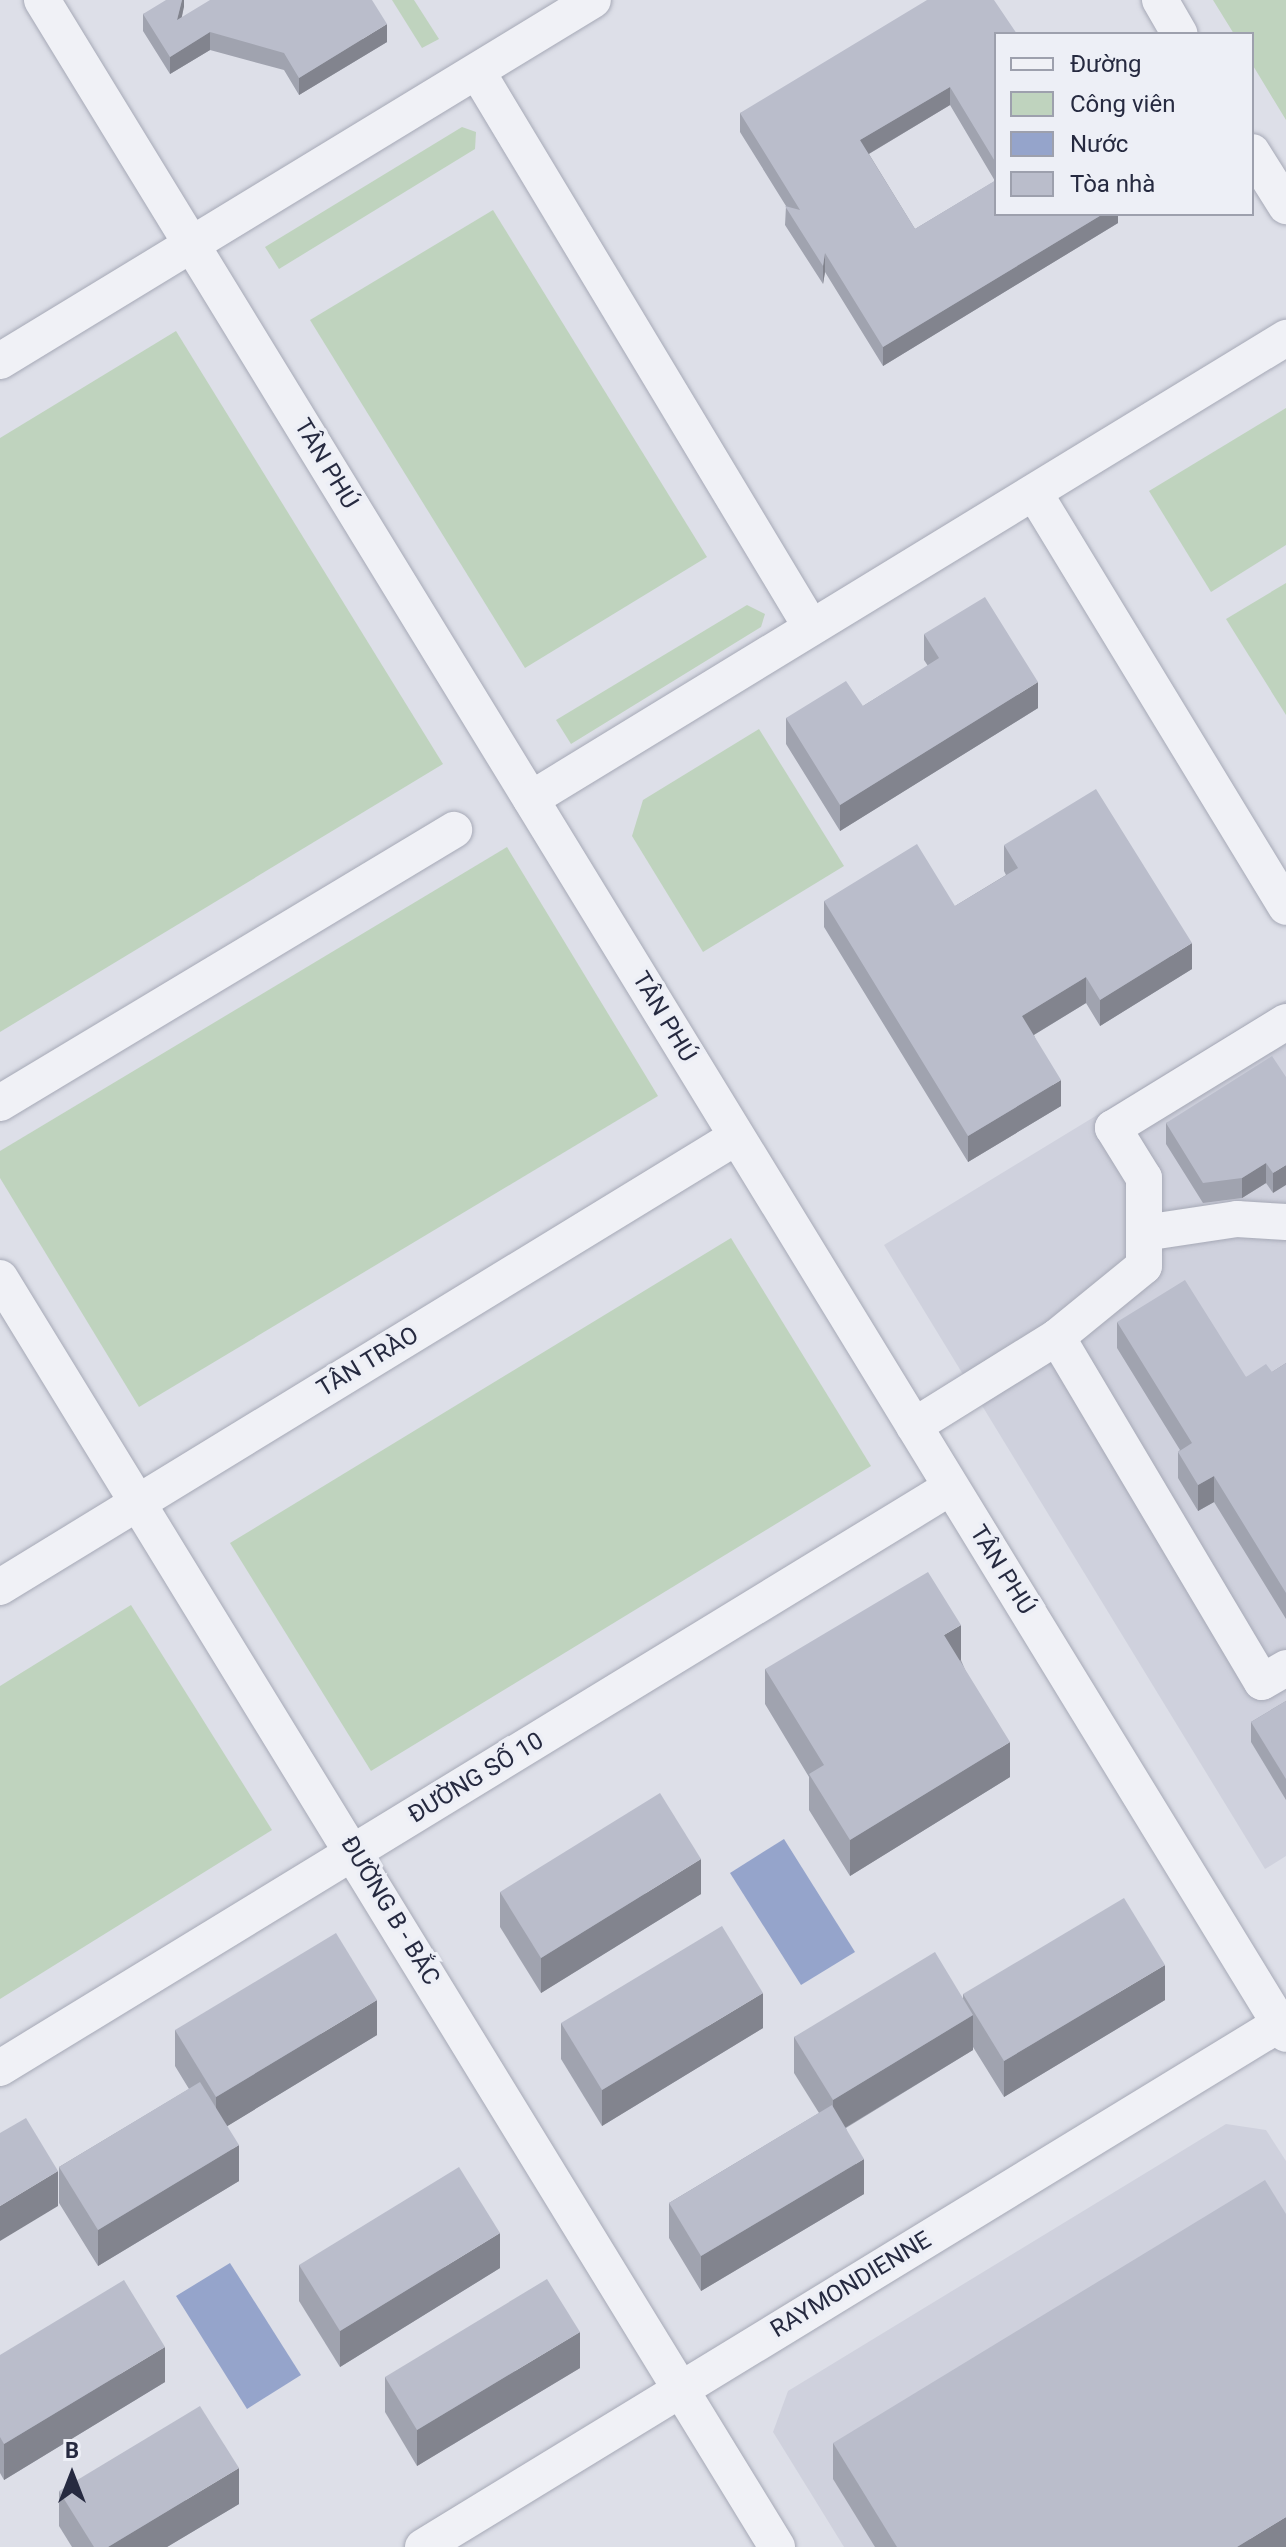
<!DOCTYPE html>
<meta charset="utf-8">
<style>
body{margin:0}
#map{position:relative;width:1286px;height:2547px;overflow:hidden;background:#dddfe8;font-family:Roboto,sans-serif}
div>[style]{position:absolute}
.built>*{inset:0;background:#cfd1dd}
.green>*{inset:0;background:#bfd3be}
.water>*{inset:0;background:#95a4cb}
.roads{filter:drop-shadow(0 0 2px #a6a9b6) drop-shadow(0 0 2px #a6a9b6)}
.minor>*{height:36px;margin:-18px;padding:0 18px;transform-origin:18px;border-radius:18px;background:#f0f1f6}
.wall>*{inset:0;background:#a0a3af}
.shaded-wall>*{inset:0;background:#82848e}
.building>*{inset:0;background:#babdcb}
span{translate:-50% -50%;white-space:nowrap;text-align:center;line-height:1.15;-webkit-text-stroke:7px #edeff6;paint-order:stroke}
.street-label{font-size:24px;color:#262a40}
.legend{position:absolute;left:994px;top:32px;width:260px;height:184px;box-sizing:border-box;background:#edeff6;border:2px solid #9da0ad;margin:0;padding:10px 14px;list-style:none;font-size:24px;color:#262a40}
.legend li{display:flex;align-items:center;gap:16px;height:40px}
.legend b{width:40px;border:2px solid #9da0ad}
.north{position:absolute;left:32px;top:2435px;width:80px;height:80px;-webkit-text-stroke:6px #edeff6;paint-order:stroke;rotate:0deg;font-size:22px;font-weight:700;line-height:32px;text-align:center;color:#262a40}
.north::after{content:'';display:block;margin:auto;width:28px;height:36px;background:#262a40;clip-path:polygon(50% 0,100% 100%,50% 72%,0 100%)}
</style>
<div id="map">
<div class="built">
<i style="clip-path:polygon(1286px 1000px,1286px 1856px,1265px 1869px,884px 1245px)"></i>
<i style="clip-path:polygon(1226px 2124px,1266px 2130px,1286px 2161px,1286px 2547px,844px 2547px,773px 2432px,788px 2391px)"></i>
</div>
<div class="green">
<i style="clip-path:polygon(392px 0,414px 0,439px 39px,422px 48px)"></i>
<i style="clip-path:polygon(1213px 0,1286px 0,1286px 120px,1252px 64px,1252px 34px,1234px 34px)"></i>
<i style="clip-path:polygon(462px 127px,476px 132px,475px 149px,279px 269px,265px 247px)"></i>
<i style="clip-path:polygon(493px 210px,707px 557px,525px 668px,310px 320px)"></i>
<i style="clip-path:polygon(176px 331px,443px 764px,0 1032px,0 438px)"></i>
<i style="clip-path:polygon(1286px 408px,1286px 545px,1211px 592px,1149px 491px)"></i>
<i style="clip-path:polygon(1286px 583px,1286px 715px,1226px 619px)"></i>
<i style="clip-path:polygon(747px 605px,765px 614px,761px 627px,571px 744px,556px 720px)"></i>
<i style="clip-path:polygon(759px 729px,844px 866px,703px 952px,632px 836px,643px 800px)"></i>
<i style="clip-path:polygon(507px 847px,658px 1096px,139px 1407px,0 1178px,0 1151px)"></i>
<i style="clip-path:polygon(731px 1238px,871px 1466px,371px 1771px,230px 1543px)"></i>
<i style="clip-path:polygon(131px 1605px,272px 1830px,0 1999px,0 1686px)"></i>
</div>
<div class="water">
<i style="clip-path:polygon(784px 1839px,855px 1952px,801px 1985px,730px 1873px)"></i>
<i style="clip-path:polygon(230px 2263px,301px 2375px,247px 2409px,176px 2296px)"></i>
</div>
<div class="roads">
<div class="minor">
<i style="left:42px;top:0;width:2384px;rotate:58.55deg"></i>
<i style="left:1160px;top:0;width:39px;rotate:60deg"></i>
<i style="left:478px;top:73px;width:646px;rotate:58.99deg"></i>
<i style="left:1252px;top:152px;width:64px;rotate:57.8deg"></i>
<i style="left:0;top:361px;width:694px;rotate:-31.33deg"></i>
<i style="left:1035px;top:494px;width:483px;rotate:58.7deg"></i>
<i style="left:531px;top:799px;width:885px;rotate:-31.41deg"></i>
<i style="left:0;top:1103px;width:530px;rotate:-31.02deg"></i>
<i style="left:1144px;top:1233px;width:94px;rotate:-8.6deg"></i>
<i style="left:1237px;top:1219px;width:49px;rotate:3.5deg"></i>
<i style="left:0;top:1278px;width:1488px;rotate:58.52deg"></i>
<i style="left:1057px;top:1337px;width:401px;rotate:59.3deg"></i>
<i style="left:1262px;top:1682px;width:28px;rotate:-30deg"></i>
<i style="left:914px;top:1426px;width:168px;rotate:-31.9deg"></i>
<i style="left:1057px;top:1337px;width:112px;rotate:-39.2deg"></i>
<i style="left:1144px;top:1266px;width:88px;rotate:-90deg"></i>
<i style="left:1144px;top:1178px;width:59px;rotate:-121.8deg"></i>
<i style="left:1113px;top:1128px;width:203px;rotate:-31.5deg"></i>
<i style="left:0;top:1587px;width:863px;rotate:-31.44deg"></i>
<i style="left:0;top:2068px;width:1114px;rotate:-31.42deg"></i>
<i style="left:423px;top:2547px;width:1011px;rotate:-31.41deg"></i>
</div>
</div>
<div class="wall">
<i style="clip-path:polygon(182px 0,184px 0,182px 17px,387px 42px,299px 95px,284px 70px,210px 50px,170px 74px,143px 31px,143px 14px)"></i>
<i style="clip-path:polygon(evenodd,996px 34px,996px 214px,1118px 214px,1118px 223px,883px 366px,825px 272px,823px 284px,785px 225px,786px 206px,740px 132px,740px 113px,996px 34px,950px 105px,995px 181px,915px 229px,869px 154px,950px 105px)"></i>
<i style="clip-path:polygon(924px 634px,1038px 708px,840px 831px,786px 744px,786px 718px,863px 706px,928px 666px,924px 660px)"></i>
<i style="clip-path:polygon(1004px 845px,1192px 969px,1100px 1026px,1086px 1003px,1034px 1035px,1061px 1106px,968px 1162px,824px 927px,824px 901px,955px 906px,1006px 875px,1004px 871px)"></i>
<i style="clip-path:polygon(1286px 1077px,1273px 1193px,1266px 1183px,1242px 1198px,1203px 1203px,1166px 1144px,1166px 1123px)"></i>
<i style="clip-path:polygon(1117px 1322px,1246px 1377px,1272px 1372px,1286px 1363px,1286px 1619px,1214px 1502px,1198px 1511px,1178px 1478px,1178px 1452px,1180px 1450px,1117px 1348px)"></i>
<i style="clip-path:polygon(961px 1660px,1010px 1777px,850px 1876px,809px 1810px,809px 1777px,765px 1704px,765px 1669px)"></i>
<i style="clip-path:polygon(1286px 1701px,1286px 1800px,1251px 1742px,1251px 1722px)"></i>
<i style="clip-path:polygon(500px 1892px,701px 1894px,541px 1993px,500px 1927px)"></i>
<i style="clip-path:polygon(963px 1994px,1165px 2000px,1004px 2097px,973px 2047px,973px 2050px,846px 2128px,864px 2194px,701px 2291px,669px 2238px,669px 2203px,819px 2113px,794px 2073px,794px 2037px,963px 1998px)"></i>
<i style="clip-path:polygon(561px 2023px,763px 2028px,602px 2126px,561px 2059px)"></i>
<i style="clip-path:polygon(175px 2030px,377px 2035px,227px 2126px,239px 2181px,98px 2266px,59px 2203px,59px 2167px,189px 2089px,175px 2066px)"></i>
<i style="clip-path:polygon(299px 2265px,500px 2268px,340px 2367px,299px 2301px)"></i>
<i style="clip-path:polygon(0 2355px,165px 2382px,4px 2480px,0 2473px)"></i>
<i style="clip-path:polygon(580px 2368px,417px 2466px,385px 2412px,385px 2377px)"></i>
<i style="clip-path:polygon(833px 2443px,1286px 2547px,875px 2547px,833px 2479px)"></i>
<i style="clip-path:polygon(59px 2491px,239px 2504px,167px 2547px,72px 2547px,59px 2526px)"></i>
</div>
<div class="shaded-wall">
<i style="clip-path:polygon(182px 0,184px 0,184px 7px,177px 37px,177px 20px)"></i>
<i style="clip-path:polygon(387px 24px,387px 42px,299px 95px,299px 78px)"></i>
<i style="clip-path:polygon(210px 32px,210px 50px,170px 74px,170px 57px)"></i>
<i style="clip-path:polygon(950px 87px,950px 105px,860px 159px,860px 140px)"></i>
<i style="clip-path:polygon(1103px 214px,1118px 214px,1118px 223px,883px 366px,883px 347px)"></i>
<i style="clip-path:polygon(825px 253px,825px 272px,823px 284px,823px 266px)"></i>
<i style="clip-path:polygon(1038px 682px,1038px 708px,840px 831px,840px 805px)"></i>
<i style="clip-path:polygon(1192px 943px,1192px 969px,1100px 1026px,1100px 1000px)"></i>
<i style="clip-path:polygon(1086px 977px,1086px 1003px,1022px 1042px,1022px 1016px)"></i>
<i style="clip-path:polygon(1061px 1080px,1061px 1106px,968px 1162px,968px 1136px)"></i>
<i style="clip-path:polygon(1266px 1163px,1266px 1183px,1242px 1198px,1242px 1178px)"></i>
<i style="clip-path:polygon(1286px 1165px,1286px 1185px,1273px 1193px,1273px 1173px)"></i>
<i style="clip-path:polygon(1214px 1476px,1214px 1502px,1198px 1511px,1198px 1485px)"></i>
<i style="clip-path:polygon(961px 1625px,961px 1660px,944px 1670px,944px 1635px)"></i>
<i style="clip-path:polygon(1010px 1742px,1010px 1777px,850px 1876px,850px 1840px)"></i>
<i style="clip-path:polygon(701px 1859px,701px 1894px,541px 1993px,541px 1958px)"></i>
<i style="clip-path:polygon(1165px 1965px,1165px 2000px,1004px 2097px,1004px 2061px)"></i>
<i style="clip-path:polygon(763px 1993px,763px 2028px,602px 2126px,602px 2090px)"></i>
<i style="clip-path:polygon(377px 2000px,377px 2035px,216px 2133px,216px 2097px)"></i>
<i style="clip-path:polygon(973px 2015px,973px 2050px,833px 2135px,833px 2100px)"></i>
<i style="clip-path:polygon(239px 2145px,239px 2181px,98px 2266px,98px 2230px)"></i>
<i style="clip-path:polygon(864px 2159px,864px 2194px,701px 2291px,701px 2256px)"></i>
<i style="clip-path:polygon(58px 2171px,58px 2206px,0 2241px,0 2206px)"></i>
<i style="clip-path:polygon(500px 2233px,500px 2268px,340px 2367px,340px 2331px)"></i>
<i style="clip-path:polygon(580px 2332px,580px 2368px,417px 2466px,417px 2430px)"></i>
<i style="clip-path:polygon(165px 2347px,165px 2382px,4px 2480px,4px 2444px)"></i>
<i style="clip-path:polygon(239px 2468px,239px 2504px,167px 2547px,108px 2547px)"></i>
<i style="clip-path:polygon(1286px 2517px,1286px 2547px,1237px 2547px)"></i>
</div>
<div class="building">
<i style="clip-path:polygon(166px 0,182px 0,177px 20px,210px 0,372px 0,387px 24px,299px 78px,284px 53px,210px 32px,170px 57px,143px 14px)"></i>
<i style="clip-path:polygon(927px 0,994px 0,1017px 34px,996px 34px,996px 163px,950px 87px,860px 140px,915px 229px,996px 180px,996px 214px,1103px 214px,883px 347px,825px 253px,823px 266px,785px 206px,800px 210px,740px 113px)"></i>
<i style="clip-path:polygon(985px 597px,1038px 682px,840px 805px,786px 718px,846px 681px,863px 706px,939px 658px,924px 634px)"></i>
<i style="clip-path:polygon(1096px 789px,1192px 943px,1100px 1000px,1086px 977px,1022px 1016px,1061px 1080px,968px 1136px,824px 901px,917px 844px,955px 906px,1018px 868px,1004px 845px)"></i>
<i style="clip-path:polygon(1272px 1056px,1286px 1077px,1286px 1165px,1273px 1173px,1266px 1163px,1242px 1178px,1203px 1183px,1166px 1123px)"></i>
<i style="clip-path:polygon(1185px 1280px,1246px 1377px,1266px 1364px,1272px 1372px,1286px 1363px,1286px 1593px,1214px 1476px,1198px 1485px,1178px 1452px,1192px 1443px,1117px 1322px)"></i>
<i style="clip-path:polygon(928px 1572px,961px 1625px,944px 1635px,1010px 1742px,850px 1840px,809px 1774px,824px 1765px,765px 1669px)"></i>
<i style="clip-path:polygon(1286px 1701px,1286px 1779px,1251px 1722px)"></i>
<i style="clip-path:polygon(660px 1793px,701px 1859px,541px 1958px,500px 1892px)"></i>
<i style="clip-path:polygon(1124px 1898px,1165px 1965px,1004px 2061px,963px 1994px)"></i>
<i style="clip-path:polygon(722px 1926px,763px 1993px,602px 2090px,561px 2023px)"></i>
<i style="clip-path:polygon(336px 1933px,377px 2000px,216px 2097px,175px 2030px)"></i>
<i style="clip-path:polygon(935px 1952px,973px 2015px,833px 2100px,794px 2037px)"></i>
<i style="clip-path:polygon(200px 2082px,239px 2145px,98px 2230px,59px 2167px)"></i>
<i style="clip-path:polygon(832px 2105px,864px 2159px,701px 2256px,669px 2203px)"></i>
<i style="clip-path:polygon(26px 2118px,58px 2171px,0 2206px,0 2133px)"></i>
<i style="clip-path:polygon(459px 2167px,500px 2233px,340px 2331px,299px 2265px)"></i>
<i style="clip-path:polygon(1265px 2180px,1286px 2214px,1286px 2517px,1237px 2547px,897px 2547px,833px 2443px)"></i>
<i style="clip-path:polygon(547px 2279px,580px 2332px,417px 2430px,385px 2377px)"></i>
<i style="clip-path:polygon(124px 2280px,165px 2347px,4px 2444px,0 2437px,0 2355px)"></i>
<i style="clip-path:polygon(200px 2406px,239px 2468px,108px 2547px,94px 2547px,59px 2491px)"></i>
</div>
<div class="street-label">
<span style="left:326px;top:464px;rotate:59deg">TÂN PHÚ</span>
<span style="left:664px;top:1017px;rotate:59deg">TÂN PHÚ</span>
<span style="left:368px;top:1362px;rotate:-31deg">TÂN TRÀO</span>
<span style="left:1002px;top:1570px;rotate:58deg">TÂN PHÚ</span>
<span style="left:476px;top:1778px;rotate:-31deg">ĐƯỜNG SỐ 10</span>
<span style="left:390px;top:1911px;rotate:59deg">ĐƯỜNG B - BẮC</span>
<span style="left:851px;top:2285px;rotate:-31deg">RAYMONDIENNE</span>
</div>
<ul class="legend">
<li><b style="height:10px;background:#f0f1f6"></b>Đường</li>
<li><b style="height:22px;background:#bfd3be"></b>Công viên</li>
<li><b style="height:22px;background:#95a4cb"></b>Nước</li>
<li><b style="height:22px;background:#babdcb"></b>Tòa nhà</li>
</ul>
<div class="north">B</div>
</div>
